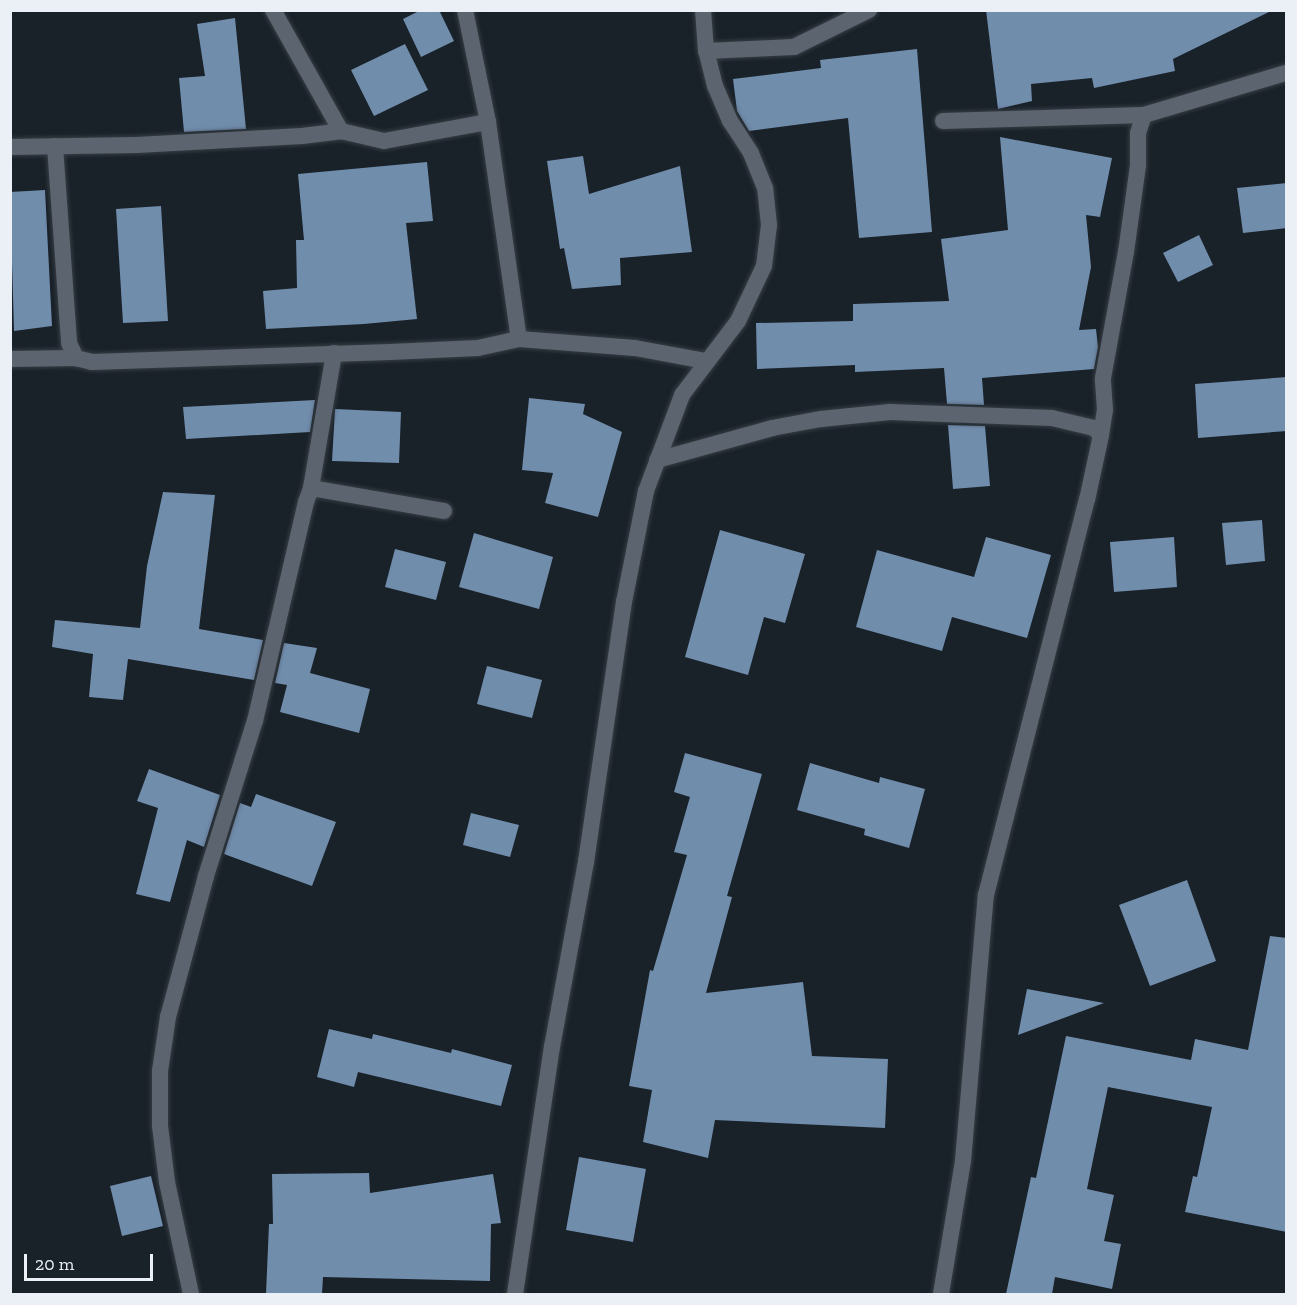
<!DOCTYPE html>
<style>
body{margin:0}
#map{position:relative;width:1297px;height:1305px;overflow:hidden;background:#192129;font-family:"Zilla Slab",serif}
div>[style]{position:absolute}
.building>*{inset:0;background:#718dac}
.roads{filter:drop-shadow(0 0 2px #383d44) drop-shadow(0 0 2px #383d44)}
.minor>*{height:16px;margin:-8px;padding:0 8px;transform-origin:8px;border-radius:8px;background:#5c656f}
span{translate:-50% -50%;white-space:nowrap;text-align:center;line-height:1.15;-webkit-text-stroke:4.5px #192129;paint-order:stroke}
.frame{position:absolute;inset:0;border:12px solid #ebf0f6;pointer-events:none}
.scale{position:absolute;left:24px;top:1254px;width:129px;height:27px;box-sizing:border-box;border:3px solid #ebf0f6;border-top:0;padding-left:8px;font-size:18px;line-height:21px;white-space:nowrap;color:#ebf0f6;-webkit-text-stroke:4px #192129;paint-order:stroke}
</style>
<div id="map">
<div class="building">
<i style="clip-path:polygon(421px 10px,439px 10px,454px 41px,421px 57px,403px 19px)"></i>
<i style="clip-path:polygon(986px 10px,1273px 10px,1173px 59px,1175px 71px,1094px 88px,1092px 78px,1031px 84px,1032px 101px,998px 109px)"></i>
<i style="clip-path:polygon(235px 18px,246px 129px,184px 132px,179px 78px,205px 76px,197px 24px)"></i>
<i style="clip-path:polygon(405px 44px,428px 90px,374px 116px,351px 70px)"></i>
<i style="clip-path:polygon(917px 49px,932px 232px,859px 238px,848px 118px,749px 131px,737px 111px,733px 79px,821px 68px,820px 60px)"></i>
<i style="clip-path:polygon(1000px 137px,1112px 158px,1100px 217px,1086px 215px,1091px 267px,1079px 330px,1096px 329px,1098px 347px,1094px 369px,982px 378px,984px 405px,947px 404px,944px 368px,855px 372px,855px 365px,757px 369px,756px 323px,853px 321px,853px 304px,949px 301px,941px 239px,1008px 230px)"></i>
<i style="clip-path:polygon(583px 156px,589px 194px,680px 166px,692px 252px,620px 258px,621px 285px,572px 289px,564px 248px,560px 249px,547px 161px)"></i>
<i style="clip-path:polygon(427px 162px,433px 221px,406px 223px,417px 319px,364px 324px,266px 329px,263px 291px,297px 288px,296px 240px,304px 240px,298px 174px)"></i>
<i style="clip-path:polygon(1287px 183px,1287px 228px,1243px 233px,1237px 188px)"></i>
<i style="clip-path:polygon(45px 190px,52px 326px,14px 331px,10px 192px)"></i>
<i style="clip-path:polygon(161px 206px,168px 321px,123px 323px,116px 209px)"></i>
<i style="clip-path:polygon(1199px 235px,1213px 265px,1178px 282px,1163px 253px)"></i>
<i style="clip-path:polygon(1287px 377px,1287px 431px,1198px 438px,1195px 384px)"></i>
<i style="clip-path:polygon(529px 398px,585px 404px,583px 414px,622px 432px,598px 517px,545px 503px,553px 473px,522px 470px)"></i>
<i style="clip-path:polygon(315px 400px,310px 432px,186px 439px,183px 407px)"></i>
<i style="clip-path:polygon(335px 409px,401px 412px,399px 463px,332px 461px)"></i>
<i style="clip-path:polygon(948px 425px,985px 426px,990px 486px,953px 489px)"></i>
<i style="clip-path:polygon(163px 492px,215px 495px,199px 629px,263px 640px,254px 680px,128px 659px,123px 700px,89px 697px,93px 654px,52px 647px,55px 620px,140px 628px,147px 566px)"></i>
<i style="clip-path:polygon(1262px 520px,1265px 561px,1226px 565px,1222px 523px)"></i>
<i style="clip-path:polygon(720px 530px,805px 554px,785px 623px,764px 617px,748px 675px,685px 657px)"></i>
<i style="clip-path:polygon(474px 533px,553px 557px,539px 609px,459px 587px)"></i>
<i style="clip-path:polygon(986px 537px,1051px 555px,1027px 638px,952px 617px,942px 651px,856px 627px,877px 550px,974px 577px)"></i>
<i style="clip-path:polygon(1174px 537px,1177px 587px,1114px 592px,1110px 542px)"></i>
<i style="clip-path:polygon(395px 549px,446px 562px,436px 600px,385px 587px)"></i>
<i style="clip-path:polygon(284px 643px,317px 648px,310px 673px,370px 689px,359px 733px,280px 712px,287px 685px,275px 683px)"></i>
<i style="clip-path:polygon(487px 666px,542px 680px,532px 718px,477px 704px)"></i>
<i style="clip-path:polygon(685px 753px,762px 774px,727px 896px,732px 897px,706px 993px,803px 982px,812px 1056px,888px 1059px,885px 1128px,715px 1120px,708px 1158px,643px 1142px,652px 1090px,629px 1086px,650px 970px,653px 971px,687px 855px,674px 852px,690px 797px,674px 792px)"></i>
<i style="clip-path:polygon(810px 763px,879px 783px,880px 777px,925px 789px,909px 848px,864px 835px,865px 829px,797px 810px)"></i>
<i style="clip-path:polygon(149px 769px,220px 795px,204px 847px,187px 840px,170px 902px,136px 894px,158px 808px,137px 801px)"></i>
<i style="clip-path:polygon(256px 794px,336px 822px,312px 886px,224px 854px,240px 803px,251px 807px)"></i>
<i style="clip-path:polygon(471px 813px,519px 825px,510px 857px,463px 845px)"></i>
<i style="clip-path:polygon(1187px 880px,1216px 961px,1150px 986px,1119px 905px)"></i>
<i style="clip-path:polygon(1270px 936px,1287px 938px,1287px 1232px,1185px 1212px,1193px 1176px,1197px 1177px,1212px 1107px,1108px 1087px,1087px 1189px,1114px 1195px,1104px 1241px,1121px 1244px,1112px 1289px,1055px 1277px,1052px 1294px,1006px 1294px,1031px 1177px,1036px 1178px,1066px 1036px,1191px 1060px,1195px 1039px,1248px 1050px)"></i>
<i style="clip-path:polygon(1027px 989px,1104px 1003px,1018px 1035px)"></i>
<i style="clip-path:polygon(329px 1029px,372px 1039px,373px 1034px,451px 1053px,452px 1049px,512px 1065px,501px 1106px,358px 1072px,354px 1087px,317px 1077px)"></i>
<i style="clip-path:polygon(579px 1157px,646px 1169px,633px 1242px,566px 1230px)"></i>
<i style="clip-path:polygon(369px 1173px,370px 1193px,493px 1174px,501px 1223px,491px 1224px,490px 1281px,323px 1277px,322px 1294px,266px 1294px,269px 1224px,273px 1224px,272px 1174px)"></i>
<i style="clip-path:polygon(151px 1176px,163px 1226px,122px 1236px,110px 1186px)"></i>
</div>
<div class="roads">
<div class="minor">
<i style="left:273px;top:10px;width:139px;rotate:60.7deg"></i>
<i style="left:465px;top:10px;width:114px;rotate:78.4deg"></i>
<i style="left:488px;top:122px;width:219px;rotate:81.9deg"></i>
<i style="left:706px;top:51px;width:88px;rotate:-2.6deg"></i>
<i style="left:794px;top:47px;width:84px;rotate:-26.3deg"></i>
<i style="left:943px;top:121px;width:201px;rotate:-1.7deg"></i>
<i style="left:55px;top:146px;width:197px;rotate:85.9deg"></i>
<i style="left:69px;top:343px;width:17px;rotate:65deg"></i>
<i style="left:76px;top:358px;width:16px;rotate:14deg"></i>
<i style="left:92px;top:362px;width:298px;rotate:-1.9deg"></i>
<i style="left:390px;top:352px;width:88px;rotate:-2.6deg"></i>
<i style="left:478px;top:348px;width:42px;rotate:-12.4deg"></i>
<i style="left:519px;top:339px;width:116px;rotate:4.4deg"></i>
<i style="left:635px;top:348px;width:71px;rotate:10.5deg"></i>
<i style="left:10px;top:147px;width:127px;rotate:-0.9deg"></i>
<i style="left:137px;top:145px;width:165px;rotate:-3.1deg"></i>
<i style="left:302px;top:136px;width:39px;rotate:-7deg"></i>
<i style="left:341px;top:131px;width:44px;rotate:13.1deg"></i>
<i style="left:384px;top:141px;width:106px;rotate:-10.4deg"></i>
<i style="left:10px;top:359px;width:66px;rotate:-0.9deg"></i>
<i style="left:657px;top:460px;width:119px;rotate:-15.5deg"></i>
<i style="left:772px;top:428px;width:50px;rotate:-10.4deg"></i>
<i style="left:821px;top:419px;width:69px;rotate:-5.8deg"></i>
<i style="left:890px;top:412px;width:162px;rotate:2.1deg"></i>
<i style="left:1052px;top:418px;width:43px;rotate:13.4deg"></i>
<i style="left:1094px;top:428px;width:10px;rotate:45deg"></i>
<i style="left:311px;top:488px;width:137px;rotate:-80.3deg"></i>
<i style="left:191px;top:1294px;width:115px;rotate:-102.1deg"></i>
<i style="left:167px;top:1182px;width:56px;rotate:-97.1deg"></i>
<i style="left:160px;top:1126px;width:55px;rotate:-90deg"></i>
<i style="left:160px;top:1071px;width:55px;rotate:-81.6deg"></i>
<i style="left:168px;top:1017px;width:146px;rotate:-74.9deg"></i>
<i style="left:206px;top:876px;width:163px;rotate:-72.5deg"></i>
<i style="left:255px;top:721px;width:225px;rotate:-76.9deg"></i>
<i style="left:306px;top:502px;width:15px;rotate:-70deg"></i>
<i style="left:311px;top:488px;width:135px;rotate:9.8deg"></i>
<i style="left:515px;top:1294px;width:250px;rotate:-81.5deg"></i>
<i style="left:552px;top:1047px;width:188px;rotate:-79.6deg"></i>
<i style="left:586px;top:862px;width:263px;rotate:-81.7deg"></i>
<i style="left:624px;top:602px;width:113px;rotate:-78.8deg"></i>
<i style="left:646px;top:491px;width:103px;rotate:-69.4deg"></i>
<i style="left:682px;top:395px;width:93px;rotate:-52.9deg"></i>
<i style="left:738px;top:321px;width:61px;rotate:-64.7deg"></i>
<i style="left:764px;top:266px;width:41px;rotate:-83deg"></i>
<i style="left:769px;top:225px;width:37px;rotate:-96deg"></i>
<i style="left:765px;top:188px;width:38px;rotate:-112deg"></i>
<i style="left:751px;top:153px;width:38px;rotate:-123deg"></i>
<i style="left:730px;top:121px;width:38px;rotate:-113deg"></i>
<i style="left:715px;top:86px;width:36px;rotate:-104deg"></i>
<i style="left:706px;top:51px;width:41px;rotate:-94.2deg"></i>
<i style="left:941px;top:1294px;width:135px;rotate:-80.6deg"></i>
<i style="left:963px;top:1161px;width:267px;rotate:-85.1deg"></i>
<i style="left:986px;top:895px;width:408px;rotate:-75.7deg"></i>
<i style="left:1087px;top:500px;width:66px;rotate:-77.8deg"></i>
<i style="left:1101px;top:435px;width:25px;rotate:-81deg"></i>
<i style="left:1105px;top:410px;width:32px;rotate:-94deg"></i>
<i style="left:1103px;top:378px;width:128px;rotate:-79.7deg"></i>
<i style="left:1126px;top:252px;width:88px;rotate:-82.1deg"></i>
<i style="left:1138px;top:165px;width:32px;rotate:-90deg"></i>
<i style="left:1138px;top:133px;width:19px;rotate:-72deg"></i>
<i style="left:1144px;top:115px;width:148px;rotate:-16.5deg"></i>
</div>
</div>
<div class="frame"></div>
<div class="scale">20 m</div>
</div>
